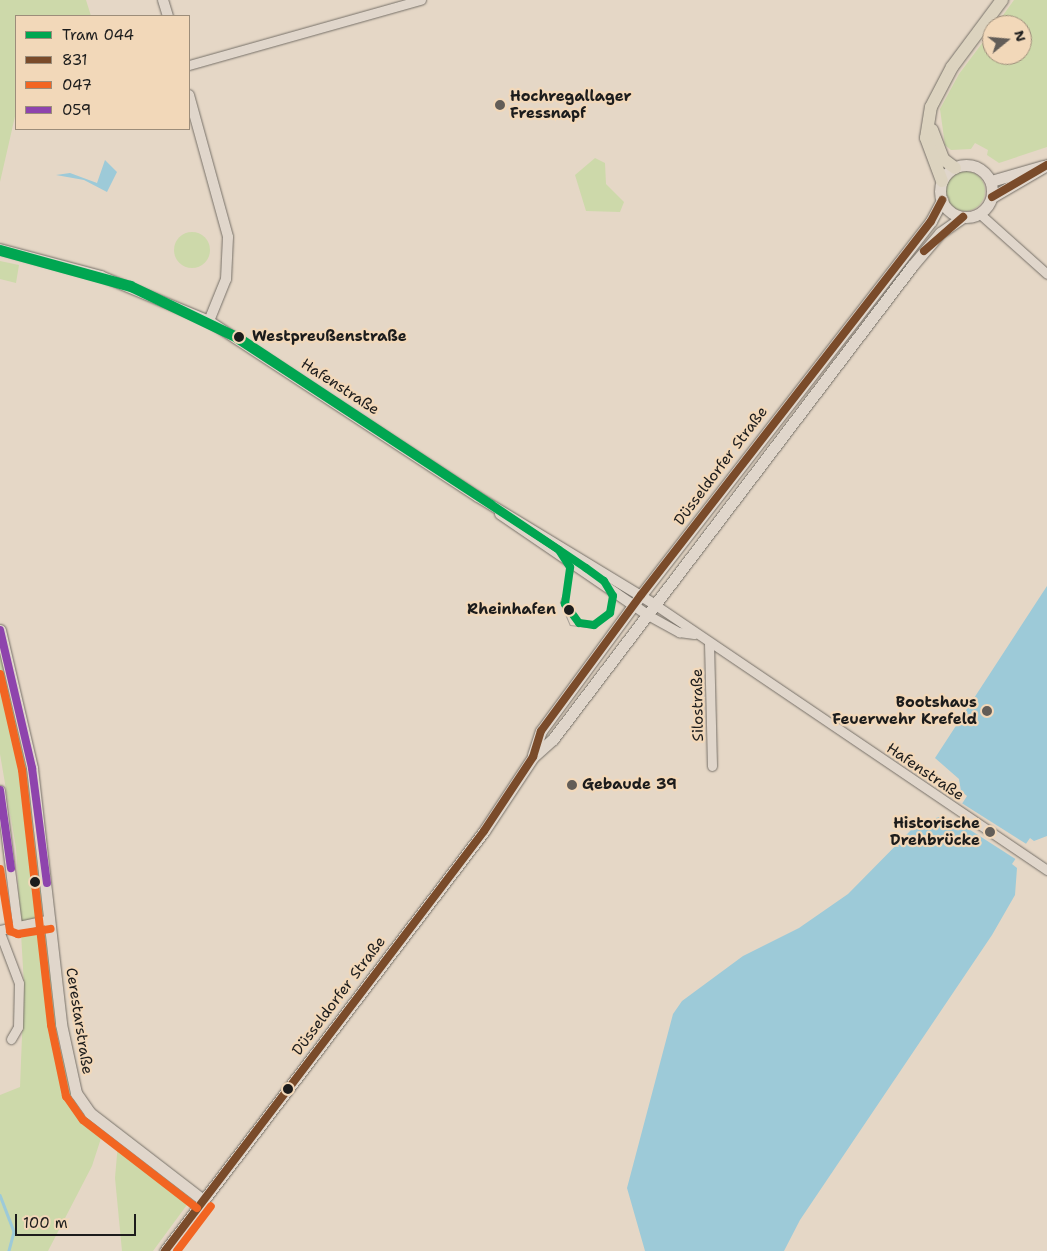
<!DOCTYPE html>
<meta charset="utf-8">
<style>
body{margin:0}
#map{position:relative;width:1047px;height:1251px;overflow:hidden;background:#e5d7c6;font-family:"Shantell Sans",sans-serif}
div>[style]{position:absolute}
.green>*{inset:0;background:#cdd9aa}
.round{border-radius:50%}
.water>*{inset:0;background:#9dcad8}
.pier>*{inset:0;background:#e5d7c6}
.stream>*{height:2.5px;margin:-1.25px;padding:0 1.25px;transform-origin:1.25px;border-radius:1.25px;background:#9dcad8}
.roads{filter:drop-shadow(0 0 1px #767068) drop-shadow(0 0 1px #767068)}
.minor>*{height:9px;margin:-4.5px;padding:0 4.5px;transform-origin:4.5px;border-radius:4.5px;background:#e0d6cb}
.tertiary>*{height:10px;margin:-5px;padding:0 5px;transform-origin:5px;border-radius:5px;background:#e0d6cb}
.secondary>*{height:11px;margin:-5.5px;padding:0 5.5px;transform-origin:5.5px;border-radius:5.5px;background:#e0d6cb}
.secondary>.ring{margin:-5.5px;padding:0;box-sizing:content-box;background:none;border:11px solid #e0d6cb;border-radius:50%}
.primary>*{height:12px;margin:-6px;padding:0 6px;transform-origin:6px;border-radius:6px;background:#dcd3bf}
.tram>*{height:1px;margin:-0.5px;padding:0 0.5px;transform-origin:0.5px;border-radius:0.5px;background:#a9a197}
.bus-1>*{height:8px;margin:-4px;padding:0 4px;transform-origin:4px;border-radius:4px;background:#7a4b2a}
.bus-2>*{height:8px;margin:-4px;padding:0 4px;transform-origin:4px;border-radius:4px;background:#f26522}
.bus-3>*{height:8px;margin:-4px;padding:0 4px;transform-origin:4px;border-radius:4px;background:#8e44ad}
.tram-1>*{height:8px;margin:-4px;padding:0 4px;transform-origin:4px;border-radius:4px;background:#00a651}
.dots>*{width:14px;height:14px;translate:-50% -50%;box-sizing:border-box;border:2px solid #f2d8b9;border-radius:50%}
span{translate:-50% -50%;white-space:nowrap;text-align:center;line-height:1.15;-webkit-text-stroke:4.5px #f2d8b9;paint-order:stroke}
.poi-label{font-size:15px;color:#1c1c1c;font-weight:700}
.left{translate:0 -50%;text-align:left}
.right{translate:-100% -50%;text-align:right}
.stop-label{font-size:15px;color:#1c1c1c;font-weight:700}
.street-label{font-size:15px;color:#1c1c1c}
.legend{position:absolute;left:15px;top:15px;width:175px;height:115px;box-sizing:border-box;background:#f2d8b9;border:1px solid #9c8d7a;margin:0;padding:6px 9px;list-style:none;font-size:15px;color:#1c1c1c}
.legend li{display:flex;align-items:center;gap:10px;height:25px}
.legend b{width:25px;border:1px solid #9c8d7a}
.north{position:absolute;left:982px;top:15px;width:50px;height:50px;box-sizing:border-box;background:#f2d8b9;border:1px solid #9c8d7a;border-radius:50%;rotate:73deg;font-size:14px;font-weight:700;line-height:20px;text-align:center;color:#1c1c1c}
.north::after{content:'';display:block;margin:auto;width:18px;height:22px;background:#625d58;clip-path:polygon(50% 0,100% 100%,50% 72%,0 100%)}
.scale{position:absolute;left:15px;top:1214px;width:121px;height:22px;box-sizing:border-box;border:2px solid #1c1c1c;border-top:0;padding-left:6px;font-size:15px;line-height:18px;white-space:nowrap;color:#1c1c1c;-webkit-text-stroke:4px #f2d8b9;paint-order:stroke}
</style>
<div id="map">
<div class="green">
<i style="clip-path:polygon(0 0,86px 0,91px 16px,16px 16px,16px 112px,0 182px)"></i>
<i style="clip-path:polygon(1014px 0,1047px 0,1047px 147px,999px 163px,987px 155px,988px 150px,975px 143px,971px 149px,951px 150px,945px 145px,940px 109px,959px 74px,992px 30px,992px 55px,1022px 55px,1022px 25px,996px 25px)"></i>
<i style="clip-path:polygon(595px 158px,605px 163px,606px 184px,624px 202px,620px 212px,586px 211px,575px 175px)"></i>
<i class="round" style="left:945px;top:171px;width:40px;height:40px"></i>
<i class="round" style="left:174px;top:232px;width:36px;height:36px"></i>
<i style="clip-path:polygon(0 261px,19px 265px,16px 283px,0 279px)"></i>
<i style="clip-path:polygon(0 646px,28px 770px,59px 1044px,79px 1109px,103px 1132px,92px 1166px,48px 1251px,0 1251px,0 1095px,20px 1087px,24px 985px,16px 848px,0 754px)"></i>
<i style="clip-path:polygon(118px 1143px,192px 1198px,153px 1251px,122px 1251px,115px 1178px)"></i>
</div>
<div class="water">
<i style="clip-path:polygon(105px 160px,117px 172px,107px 192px,84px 180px,56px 175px,70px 173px,97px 183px)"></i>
<i style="clip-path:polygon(1047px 586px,1047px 836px,1034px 841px,1030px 838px,1012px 864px,1017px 868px,1015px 895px,992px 935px,800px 1220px,784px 1251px,645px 1251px,627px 1188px,673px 1014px,682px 1001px,743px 956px,799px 928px,848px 894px,918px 823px,943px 816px,951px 821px,967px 796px,961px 791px,959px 779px,935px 758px)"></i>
</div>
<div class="pier">
<i style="clip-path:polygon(960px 802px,1028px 845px,1017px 860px,950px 817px)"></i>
</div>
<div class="stream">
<i style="left:0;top:1195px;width:40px;rotate:69deg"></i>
<i style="left:14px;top:1232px;width:20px;rotate:105deg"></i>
</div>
<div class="roads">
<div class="minor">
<i style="left:189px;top:65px;width:241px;rotate:-15.7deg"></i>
<i style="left:980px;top:214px;width:90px;rotate:41.8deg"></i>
<i style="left:654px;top:604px;width:475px;rotate:34.1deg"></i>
<i style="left:646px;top:614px;width:38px;rotate:29deg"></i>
<i style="left:679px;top:632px;width:15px;rotate:8deg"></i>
<i style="left:709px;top:643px;width:123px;rotate:88.6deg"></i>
<i style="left:0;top:790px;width:135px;rotate:82.8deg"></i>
<i style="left:0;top:930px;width:51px;rotate:-12.4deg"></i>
<i style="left:0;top:933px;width:53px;rotate:69.2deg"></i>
<i style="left:19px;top:983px;width:44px;rotate:91.3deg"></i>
<i style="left:18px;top:1027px;width:14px;rotate:120deg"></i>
</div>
<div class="tertiary">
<i style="left:163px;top:0;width:17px;rotate:73deg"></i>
<i style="left:189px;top:95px;width:147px;rotate:74.6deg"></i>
<i style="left:228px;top:237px;width:42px;rotate:92.7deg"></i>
<i style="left:226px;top:279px;width:45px;rotate:112deg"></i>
<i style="left:0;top:249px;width:105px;rotate:15deg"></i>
<i style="left:101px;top:276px;width:117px;rotate:22.6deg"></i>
<i style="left:209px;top:321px;width:321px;rotate:33.2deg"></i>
<i style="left:478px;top:497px;width:206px;rotate:31.3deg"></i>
<i style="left:500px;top:514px;width:177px;rotate:34.4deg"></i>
</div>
<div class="secondary">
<i class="ring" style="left:940px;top:165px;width:41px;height:41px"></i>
<i style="left:991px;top:181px;width:54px;rotate:-16.1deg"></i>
<i style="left:992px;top:197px;width:64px;rotate:-30.2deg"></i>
<i style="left:0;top:630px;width:142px;rotate:76.9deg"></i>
<i style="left:32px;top:768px;width:258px;rotate:83.5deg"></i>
<i style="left:61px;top:1024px;width:71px;rotate:77.7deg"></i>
<i style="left:76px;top:1093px;width:24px;rotate:55deg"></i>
<i style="left:90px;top:1113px;width:143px;rotate:37.6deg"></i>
<i style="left:533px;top:755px;width:25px;rotate:-72deg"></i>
<i style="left:541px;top:731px;width:169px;rotate:-53.7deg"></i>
<i style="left:641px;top:595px;width:473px;rotate:-52.2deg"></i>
<i style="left:931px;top:221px;width:24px;rotate:-62deg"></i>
<i style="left:165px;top:1251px;width:527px;rotate:-52.78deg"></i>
<i style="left:484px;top:831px;width:89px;rotate:-56.5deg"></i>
<i style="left:533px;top:757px;width:27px;rotate:-42deg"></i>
<i style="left:553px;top:739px;width:594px;rotate:-52.8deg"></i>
<i style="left:912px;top:266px;width:43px;rotate:-49.7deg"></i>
<i style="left:940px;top:233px;width:28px;rotate:-35deg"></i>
</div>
<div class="primary">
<i style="left:932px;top:130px;width:31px;rotate:69deg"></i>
<i style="left:943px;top:159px;width:15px;rotate:37deg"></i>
<i style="left:942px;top:181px;width:46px;rotate:-110.4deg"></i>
<i style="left:926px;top:138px;width:31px;rotate:-81deg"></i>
<i style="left:931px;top:107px;width:45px;rotate:-62.3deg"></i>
<i style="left:952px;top:67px;width:84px;rotate:-53.3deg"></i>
</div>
</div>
<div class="tram">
<i style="left:569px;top:577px;width:27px;rotate:110deg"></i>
<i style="left:560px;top:602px;width:25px;rotate:67deg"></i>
<i style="left:570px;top:625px;width:25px;rotate:7deg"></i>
<i style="left:595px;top:628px;width:21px;rotate:-45deg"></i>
</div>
<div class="bus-1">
<i style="left:992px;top:197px;width:64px;rotate:-30.2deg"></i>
<i style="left:924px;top:251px;width:52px;rotate:-41.1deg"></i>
<i style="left:165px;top:1251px;width:527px;rotate:-52.78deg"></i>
<i style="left:484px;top:831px;width:89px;rotate:-56.5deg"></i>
<i style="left:533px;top:757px;width:27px;rotate:-73deg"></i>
<i style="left:541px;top:731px;width:169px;rotate:-53.7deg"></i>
<i style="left:641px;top:595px;width:473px;rotate:-52.2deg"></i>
<i style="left:931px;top:221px;width:24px;rotate:-62deg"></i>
</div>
<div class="bus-2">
<i style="left:0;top:674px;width:98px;rotate:77.1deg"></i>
<i style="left:22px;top:770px;width:257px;rotate:83.5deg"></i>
<i style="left:51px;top:1025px;width:73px;rotate:78.1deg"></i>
<i style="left:66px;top:1096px;width:29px;rotate:55deg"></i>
<i style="left:83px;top:1120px;width:144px;rotate:37.7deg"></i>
<i style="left:0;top:869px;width:63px;rotate:80.8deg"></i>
<i style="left:10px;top:931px;width:9px;rotate:21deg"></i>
<i style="left:18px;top:934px;width:33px;rotate:-9deg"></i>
<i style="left:177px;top:1251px;width:56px;rotate:-52.9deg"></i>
</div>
<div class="bus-3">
<i style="left:0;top:630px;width:142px;rotate:76.9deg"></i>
<i style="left:32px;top:768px;width:116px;rotate:82.6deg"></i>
<i style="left:0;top:790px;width:79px;rotate:82deg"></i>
</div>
<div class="tram-1">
<i style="left:0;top:249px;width:136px;rotate:15.4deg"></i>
<i style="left:131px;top:285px;width:120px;rotate:25.7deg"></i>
<i style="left:239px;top:337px;width:302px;rotate:33.5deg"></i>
<i style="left:491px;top:504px;width:115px;rotate:34deg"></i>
<i style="left:586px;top:568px;width:22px;rotate:36deg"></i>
<i style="left:604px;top:581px;width:17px;rotate:59deg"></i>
<i style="left:613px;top:596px;width:17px;rotate:100deg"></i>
<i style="left:610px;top:613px;width:20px;rotate:143deg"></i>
<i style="left:594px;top:625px;width:15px;rotate:-172deg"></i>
<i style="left:579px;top:623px;width:24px;rotate:-126deg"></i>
<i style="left:565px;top:604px;width:37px;rotate:-82deg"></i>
<i style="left:570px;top:567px;width:20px;rotate:-123deg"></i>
<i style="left:559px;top:550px;width:385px;rotate:-146.8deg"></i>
<i style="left:237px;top:339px;width:118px;rotate:-154.3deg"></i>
<i style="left:131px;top:288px;width:136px;rotate:-164.6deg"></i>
</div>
<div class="dots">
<i style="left:500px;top:105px;background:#625d58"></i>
<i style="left:239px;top:337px;background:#1c1c1c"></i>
<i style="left:569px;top:610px;background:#1c1c1c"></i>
<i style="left:987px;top:711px;background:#625d58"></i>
<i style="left:572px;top:785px;background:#625d58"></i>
<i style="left:990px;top:832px;background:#625d58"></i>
<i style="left:35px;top:882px;background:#1c1c1c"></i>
<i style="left:288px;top:1089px;background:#1c1c1c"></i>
</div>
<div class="poi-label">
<span class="left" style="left:510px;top:105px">Hochregallager<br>Fressnapf</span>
<span class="right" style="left:977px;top:711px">Bootshaus<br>Feuerwehr Krefeld</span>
<span class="left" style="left:582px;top:785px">Gebaude 39</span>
<span class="right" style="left:980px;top:832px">Historische<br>Drehbrücke</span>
</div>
<div class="stop-label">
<span class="left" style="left:252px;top:337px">Westpreußenstraße</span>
<span class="right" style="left:556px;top:610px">Rheinhafen</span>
</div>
<div class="street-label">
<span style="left:340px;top:387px;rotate:33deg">Hafenstraße</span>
<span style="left:721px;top:466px;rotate:-53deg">Düsseldorfer Straße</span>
<span style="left:698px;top:705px;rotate:-91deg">Silostraße</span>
<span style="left:925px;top:772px;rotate:34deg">Hafenstraße</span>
<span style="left:339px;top:996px;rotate:-53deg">Düsseldorfer Straße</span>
<span style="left:79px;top:1021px;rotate:81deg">Cerestarstraße</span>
</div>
<ul class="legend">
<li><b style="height:6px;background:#00a651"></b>Tram 044</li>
<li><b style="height:6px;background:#7a4b2a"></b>831</li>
<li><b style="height:6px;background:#f26522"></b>047</li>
<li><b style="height:6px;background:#8e44ad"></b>059</li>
</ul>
<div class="north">N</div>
<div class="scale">100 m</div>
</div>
